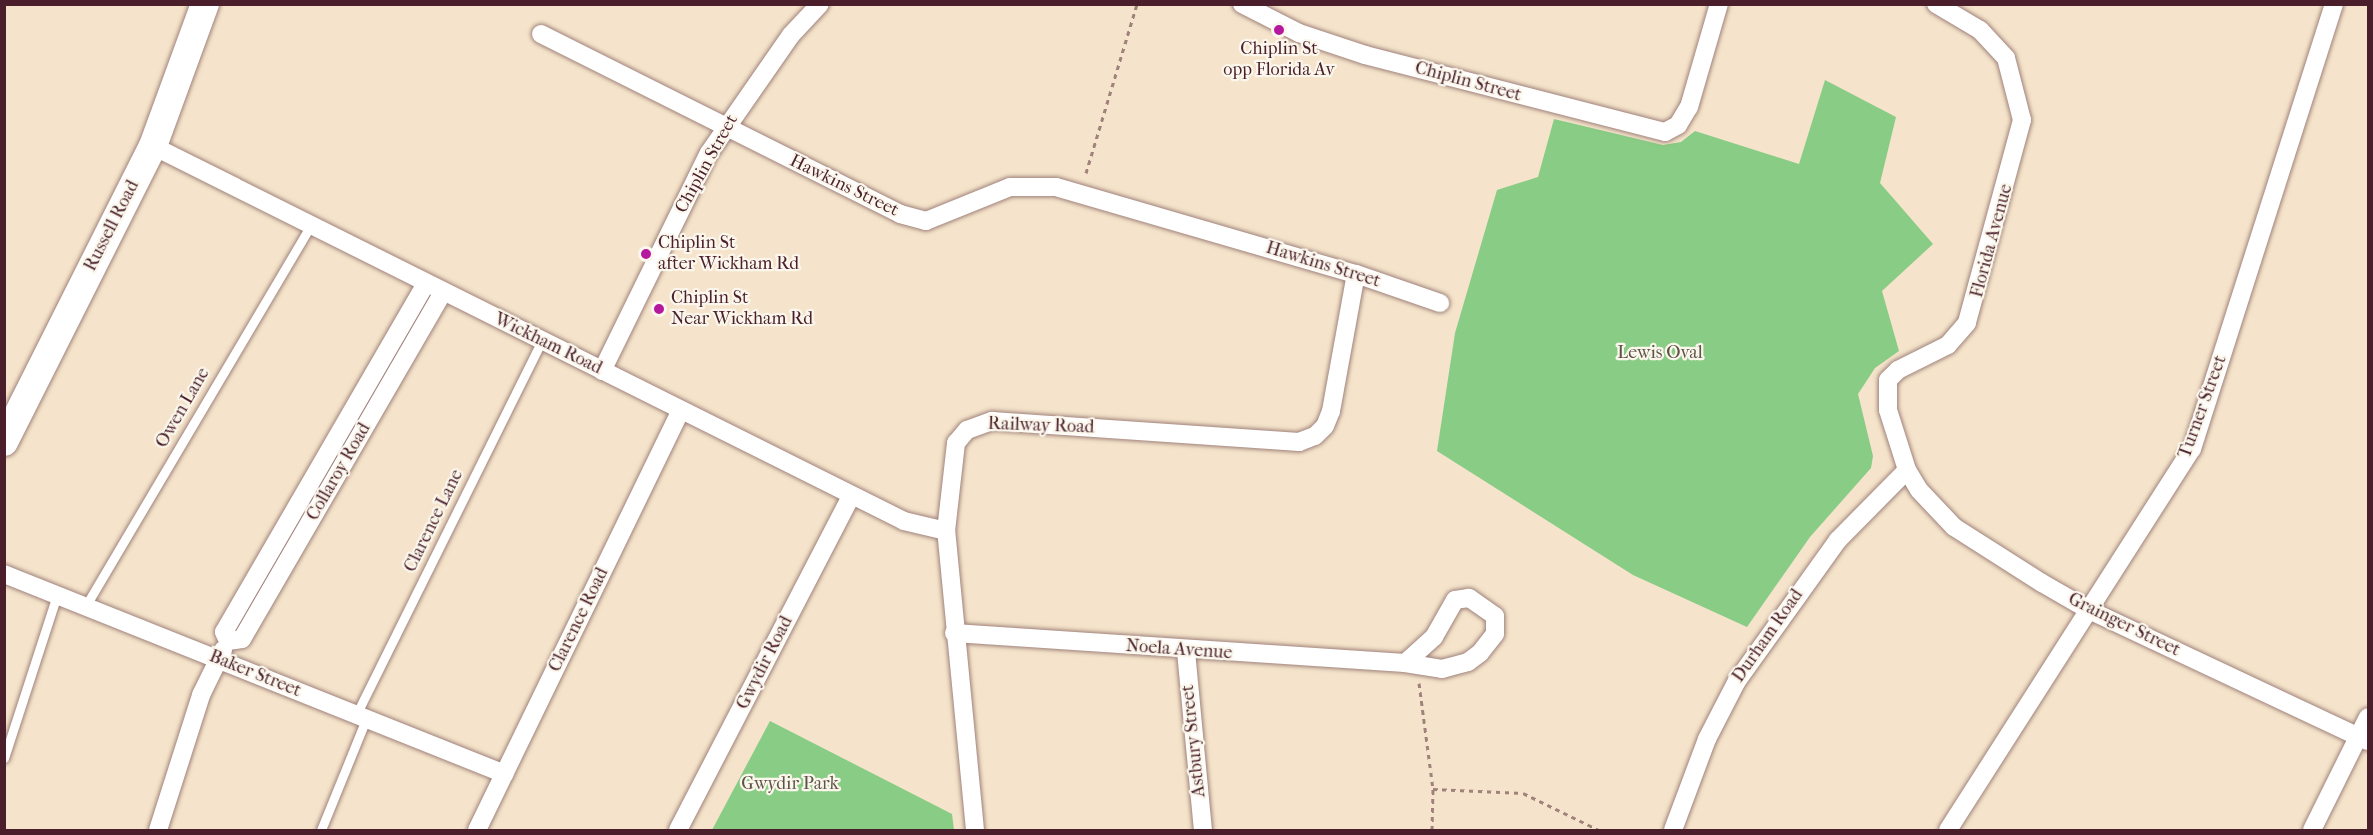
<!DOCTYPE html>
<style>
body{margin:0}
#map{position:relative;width:2373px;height:835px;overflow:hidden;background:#f5e4cb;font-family:"IM FELL French Canon",serif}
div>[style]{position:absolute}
.green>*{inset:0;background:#88cc85}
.path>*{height:3px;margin-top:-1.5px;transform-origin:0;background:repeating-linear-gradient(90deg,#a0827b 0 4.5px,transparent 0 9px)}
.roads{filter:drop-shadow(0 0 2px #a0827b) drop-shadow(0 0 2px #a0827b)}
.lane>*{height:9px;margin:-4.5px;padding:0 4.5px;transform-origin:4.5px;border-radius:4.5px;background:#fff}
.street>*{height:18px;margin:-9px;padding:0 9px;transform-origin:9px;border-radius:9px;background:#fff}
.primary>*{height:28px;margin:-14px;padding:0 14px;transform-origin:14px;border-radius:14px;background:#fff}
.dots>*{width:16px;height:16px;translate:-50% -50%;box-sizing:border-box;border:3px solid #fbf7ec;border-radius:50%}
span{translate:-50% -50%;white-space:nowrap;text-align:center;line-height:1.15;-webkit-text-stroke:4.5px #fbf7ec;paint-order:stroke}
.poi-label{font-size:18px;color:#4a1f2b}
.left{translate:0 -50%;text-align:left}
.street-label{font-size:18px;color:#4a1f2b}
.park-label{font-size:18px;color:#5d5346}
.frame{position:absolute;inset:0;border:6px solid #4a1f2b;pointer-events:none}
</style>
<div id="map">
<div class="green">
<i style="clip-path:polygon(1825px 80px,1896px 117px,1880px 183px,1933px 244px,1882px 291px,1899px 351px,1875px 368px,1858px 394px,1873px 456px,1871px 468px,1810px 537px,1747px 627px,1633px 575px,1437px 451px,1455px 333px,1497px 190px,1538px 177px,1554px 119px,1663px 145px,1681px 142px,1695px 131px,1799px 164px)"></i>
<i style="clip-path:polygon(770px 721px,952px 814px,954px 830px,712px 830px)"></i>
</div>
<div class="path">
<i style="left:1086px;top:173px;width:177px;rotate:-73.2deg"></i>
<i style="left:1419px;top:683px;width:107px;rotate:82.5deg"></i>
<i style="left:1432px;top:830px;width:41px;rotate:-88.6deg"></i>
<i style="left:1433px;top:789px;width:90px;rotate:2.5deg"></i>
<i style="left:1523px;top:793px;width:85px;rotate:26deg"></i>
</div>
<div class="roads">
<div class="lane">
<i style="left:85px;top:607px;width:442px;rotate:-59.4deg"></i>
<i style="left:356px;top:715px;width:418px;rotate:-63.6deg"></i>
<i style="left:4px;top:758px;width:171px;rotate:-72deg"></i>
<i style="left:321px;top:830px;width:120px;rotate:-67.9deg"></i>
</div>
<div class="street">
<i style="left:1242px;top:4px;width:64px;rotate:27deg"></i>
<i style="left:1299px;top:33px;width:70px;rotate:18.4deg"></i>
<i style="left:1365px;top:55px;width:310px;rotate:14.4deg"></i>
<i style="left:1665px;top:132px;width:15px;rotate:-28deg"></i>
<i style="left:1678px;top:125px;width:21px;rotate:-59deg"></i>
<i style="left:1689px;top:107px;width:107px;rotate:-73.8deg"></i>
<i style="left:1936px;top:4px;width:51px;rotate:30.6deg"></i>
<i style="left:1980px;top:30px;width:38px;rotate:47deg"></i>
<i style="left:2006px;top:58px;width:64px;rotate:75.5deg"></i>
<i style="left:2022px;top:120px;width:210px;rotate:105.2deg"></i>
<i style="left:1967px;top:323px;width:29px;rotate:131deg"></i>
<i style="left:1948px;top:345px;width:56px;rotate:153.4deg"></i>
<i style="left:1898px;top:370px;width:14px;rotate:135deg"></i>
<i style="left:1888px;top:380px;width:30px;rotate:90deg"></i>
<i style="left:1888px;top:410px;width:63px;rotate:72.4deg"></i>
<i style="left:1907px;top:470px;width:23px;rotate:59deg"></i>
<i style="left:1919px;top:490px;width:51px;rotate:46.6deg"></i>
<i style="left:1954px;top:527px;width:104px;rotate:32.5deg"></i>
<i style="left:2042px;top:583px;width:54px;rotate:29.9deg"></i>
<i style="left:2089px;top:610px;width:308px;rotate:25.2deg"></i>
<i style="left:541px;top:34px;width:402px;rotate:26.6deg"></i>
<i style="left:900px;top:214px;width:27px;rotate:15deg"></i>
<i style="left:926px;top:221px;width:91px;rotate:-22deg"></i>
<i style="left:1010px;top:187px;width:46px"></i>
<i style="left:1056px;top:187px;width:312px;rotate:16.2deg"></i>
<i style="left:1356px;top:274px;width:89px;rotate:19deg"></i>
<i style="left:153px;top:146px;width:839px;rotate:26.53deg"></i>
<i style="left:904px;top:521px;width:43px;rotate:13.4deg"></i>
<i style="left:602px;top:371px;width:243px;rotate:-63.9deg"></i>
<i style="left:709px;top:153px;width:144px;rotate:-55.2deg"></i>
<i style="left:791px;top:35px;width:42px;rotate:-46.9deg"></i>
<i style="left:4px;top:574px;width:539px;rotate:21.76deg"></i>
<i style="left:954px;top:633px;width:452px;rotate:3.8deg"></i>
<i style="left:1405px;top:663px;width:37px;rotate:9deg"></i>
<i style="left:1442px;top:669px;width:27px;rotate:-15deg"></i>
<i style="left:1468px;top:662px;width:15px;rotate:-37deg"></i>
<i style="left:1480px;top:653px;width:24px;rotate:-52deg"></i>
<i style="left:1495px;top:634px;width:18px;rotate:-90deg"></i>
<i style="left:1495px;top:616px;width:32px;rotate:-145deg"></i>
<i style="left:1469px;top:598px;width:14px;rotate:172deg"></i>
<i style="left:1455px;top:600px;width:43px;rotate:119.6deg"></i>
<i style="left:1434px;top:637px;width:39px;rotate:138deg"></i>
<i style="left:228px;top:641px;width:14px;rotate:-8deg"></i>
<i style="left:242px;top:639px;width:401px;rotate:-59.9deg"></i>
<i style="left:228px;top:641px;width:10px;rotate:-114deg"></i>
<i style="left:224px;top:632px;width:403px;rotate:-59.9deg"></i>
<i style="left:1186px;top:651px;width:180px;rotate:84.6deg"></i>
<i style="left:158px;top:830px;width:142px;rotate:-72.3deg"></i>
<i style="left:201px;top:695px;width:50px;rotate:-63.9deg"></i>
<i style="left:477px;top:830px;width:467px;rotate:-64.1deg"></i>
<i style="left:678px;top:830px;width:377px;rotate:-62.6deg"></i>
<i style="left:975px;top:830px;width:300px;rotate:-95.5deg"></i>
<i style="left:946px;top:531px;width:89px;rotate:-83.5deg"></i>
<i style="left:956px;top:443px;width:17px;rotate:-50deg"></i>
<i style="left:967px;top:430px;width:27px;rotate:-20deg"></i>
<i style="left:992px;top:421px;width:308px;rotate:3.9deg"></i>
<i style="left:1299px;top:442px;width:17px;rotate:-21deg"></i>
<i style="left:1315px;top:436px;width:14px;rotate:-45deg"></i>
<i style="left:1325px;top:426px;width:16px;rotate:-68deg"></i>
<i style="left:1331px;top:411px;width:139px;rotate:-79.7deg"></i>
<i style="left:1673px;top:830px;width:97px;rotate:-69.5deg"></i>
<i style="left:1707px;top:739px;width:65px;rotate:-62.7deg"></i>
<i style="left:1737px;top:681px;width:173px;rotate:-54.4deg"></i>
<i style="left:1838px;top:540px;width:98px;rotate:-45.4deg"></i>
<i style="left:1948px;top:830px;width:452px;rotate:-57.4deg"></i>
<i style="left:2192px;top:449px;width:467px;rotate:-72.3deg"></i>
<i style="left:2312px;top:830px;width:126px;rotate:-63.6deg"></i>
</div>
<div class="primary">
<i style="left:4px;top:442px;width:331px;rotate:-63.3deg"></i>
<i style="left:153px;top:146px;width:151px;rotate:-69.9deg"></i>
</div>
</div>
<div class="dots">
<i style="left:1279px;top:30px;background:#b5179e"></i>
<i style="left:646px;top:254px;background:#b5179e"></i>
<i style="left:659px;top:309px;background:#b5179e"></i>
</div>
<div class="poi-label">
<span style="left:1279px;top:60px">Chiplin St<br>opp Florida Av</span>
<span class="left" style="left:658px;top:254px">Chiplin St<br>after Wickham Rd</span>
<span class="left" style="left:671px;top:309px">Chiplin St<br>Near Wickham Rd</span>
</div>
<div class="street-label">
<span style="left:1468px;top:82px;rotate:15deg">Chiplin Street</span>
<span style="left:707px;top:164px;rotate:-61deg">Chiplin Street</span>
<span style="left:844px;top:186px;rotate:26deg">Hawkins Street</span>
<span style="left:112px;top:226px;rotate:-63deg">Russell Road</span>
<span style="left:1992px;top:241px;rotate:-75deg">Florida Avenue</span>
<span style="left:1323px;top:265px;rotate:17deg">Hawkins Street</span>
<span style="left:548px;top:344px;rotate:26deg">Wickham Road</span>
<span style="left:2203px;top:407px;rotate:-70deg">Turner Street</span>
<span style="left:183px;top:408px;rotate:-60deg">Owen Lane</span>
<span style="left:1041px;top:426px;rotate:2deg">Railway Road</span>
<span style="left:339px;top:472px;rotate:-60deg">Collaroy Road</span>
<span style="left:434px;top:521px;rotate:-64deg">Clarence Lane</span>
<span style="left:579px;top:620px;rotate:-64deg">Clarence Road</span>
<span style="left:2124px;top:625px;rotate:26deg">Grainger Street</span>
<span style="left:1768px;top:636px;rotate:-55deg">Durham Road</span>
<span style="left:1179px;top:650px;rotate:4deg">Noela Avenue</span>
<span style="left:765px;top:663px;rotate:-63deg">Gwydir Road</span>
<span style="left:255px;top:674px;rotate:22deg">Baker Street</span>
<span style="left:1194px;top:741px;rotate:-96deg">Astbury Street</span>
</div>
<div class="park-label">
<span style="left:1660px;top:353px">Lewis Oval</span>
<span style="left:790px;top:784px">Gwydir Park</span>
</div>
<div class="frame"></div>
</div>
